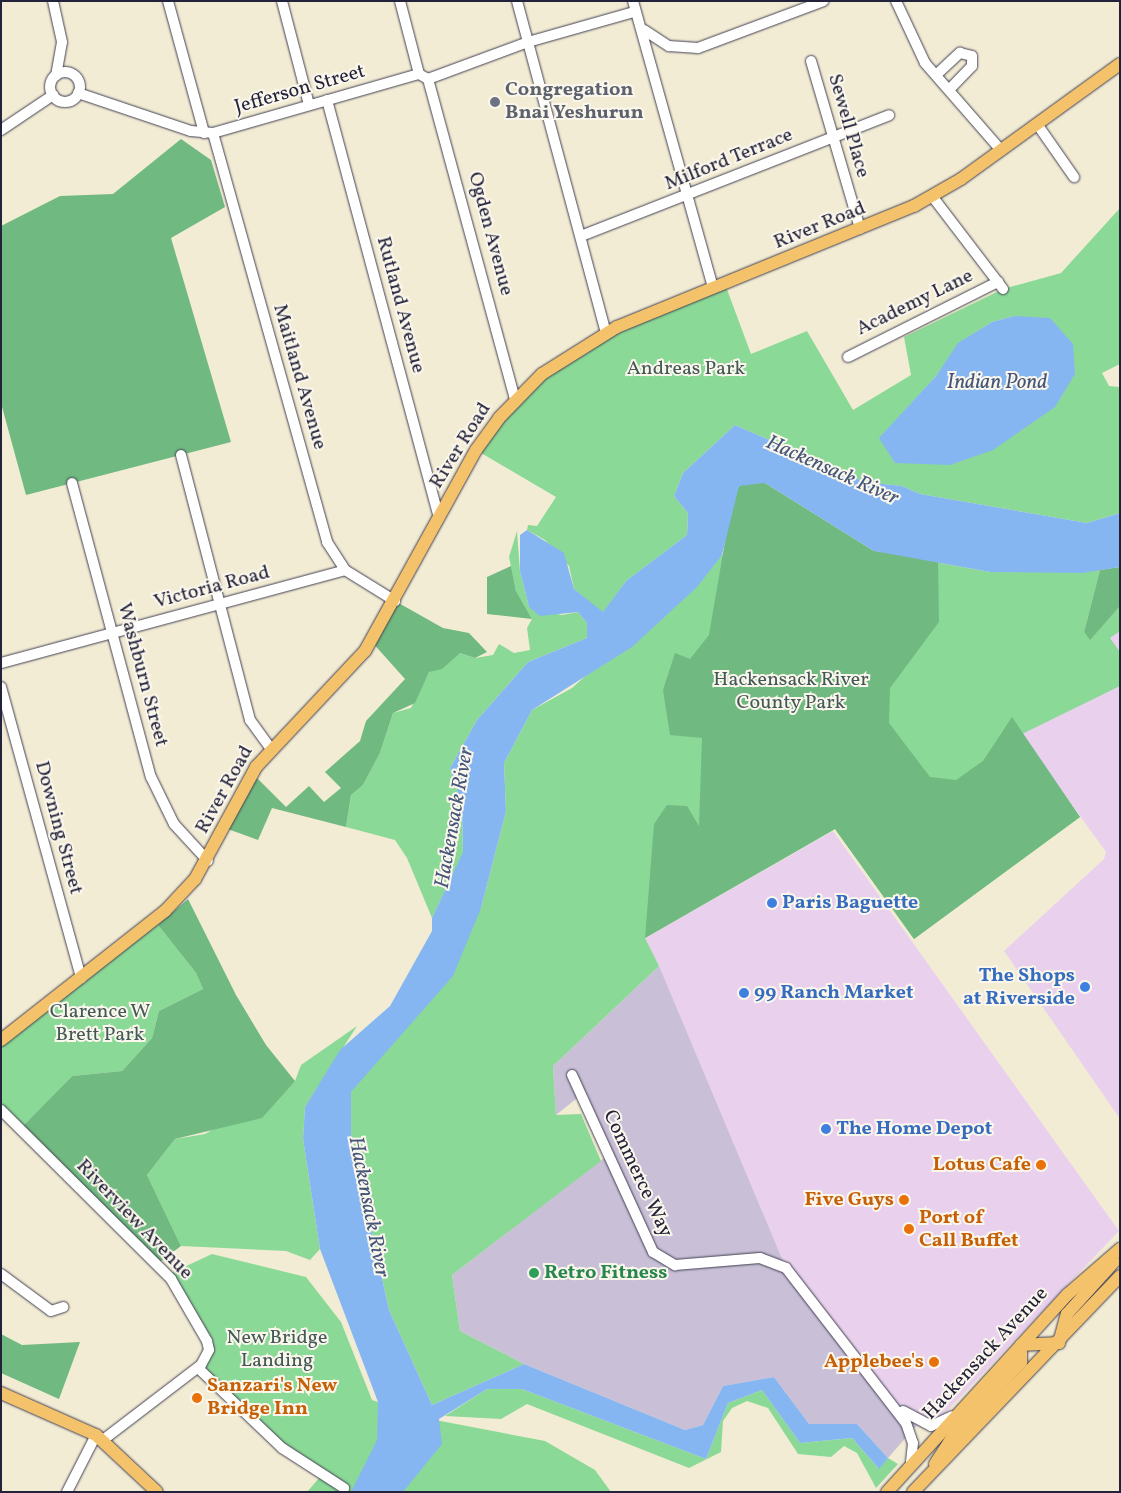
<!DOCTYPE html>
<style>
body{margin:0}
#map{position:relative;width:1121px;height:1493px;overflow:hidden;background:#f3ecd5;font-family:Vollkorn,serif}
div>[style]{position:absolute}
.built>*{inset:0;background:#e9d1ed}
.industrial>*{inset:0;background:#c9bfd7}
.green>*{inset:0;background:#8bd997}
.forest>*{inset:0;background:#70b980}
.water>*{inset:0;background:#86b6f2}
.roads{filter:drop-shadow(0 0 1px #414052) drop-shadow(0 0 1px #414052)}
.minor>*{height:10px;margin:-5px;padding:0 5px;transform-origin:5px;border-radius:5px;background:#fff}
.minor>.ring{margin:-5px;padding:0;box-sizing:content-box;background:none;border:10px solid #fff;border-radius:50%}
.major>*{height:12px;margin:-6px;padding:0 6px;transform-origin:6px;border-radius:6px;background:#f4c26a}
.dots>*{width:14px;height:14px;translate:-50% -50%;box-sizing:border-box;border:2px solid #fbf7ec;border-radius:50%}
span{translate:-50% -50%;white-space:nowrap;text-align:center;line-height:1.15;-webkit-text-stroke:4px #fbf7ec;paint-order:stroke}
.street-label{font-size:20px;color:#22223b}
.worship-label{font-size:20px;color:#5b616d;font-weight:700}
.left{translate:0 -50%;text-align:left}
.park-label{font-size:20px;color:#425957}
.shop-label{font-size:20px;color:#366cbe;font-weight:700}
.right{translate:-100% -50%;text-align:right}
.food-label{font-size:20px;color:#c56008;font-weight:700}
.leisure-label{font-size:20px;color:#27864d;font-weight:700}
.water-label{font-size:21px;color:#45567b;font-style:italic}
.frame{position:absolute;inset:0;border:2px solid #22223b;pointer-events:none}
</style>
<div id="map">
<div class="built">
<i style="clip-path:polygon(1120px 567px,1120px 1119px,1004px 951px,1104px 859px,1106px 852px,1021px 734px,1086px 677px,1100px 570px)"></i>
<i style="clip-path:polygon(833px 831px,1119px 1231px,931px 1428px,916px 1426px,788px 1273px,645px 938px)"></i>
</div>
<div class="industrial">
<i style="clip-path:polygon(659px 966px,788px 1273px,916px 1426px,888px 1458px,857px 1424px,809px 1424px,774px 1377px,723px 1386px,703px 1425px,685px 1430px,524px 1364px,460px 1331px,452px 1275px,608px 1155px,581px 1095px,556px 1115px,553px 1066px)"></i>
</div>
<div class="green">
<i style="clip-path:polygon(evenodd,1120px 208px,1120px 364px,1102px 373px,1109px 386px,1120px 387px,1120px 513px,1087px 523px,920px 494px,902px 486px,865px 482px,735px 425px,683px 473px,674px 496px,688px 513px,687px 535px,626px 581px,603px 613px,574px 589px,569px 566px,545px 540px,527px 530px,528px 525px,537px 526px,556px 497px,476px 450px,559px 361px,725px 284px,751px 354px,807px 331px,853px 410px,911px 375px,904px 337px,1003px 289px,1061px 273px,1120px 208px,1014px 316px,880px 438px,936px 376px,959px 343px,992px 322px,1014px 316px)"></i>
<i style="clip-path:polygon(517px 531px,520px 571px,529px 607px,562px 615px,578px 612px,587px 623px,587px 638px,528px 662px,477px 720px,450px 768px,462px 806px,463px 853px,432px 918px,407px 858px,395px 840px,346px 827px,351px 795px,363px 785px,380px 753px,393px 713px,411px 708px,429px 672px,460px 653px,475px 658px,493px 655px,499px 644px,514px 653px,530px 650px,527px 628px,532px 619px,516px 591px,509px 557px)"></i>
<i style="clip-path:polygon(874px 551px,990px 572px,1100px 570px,1084px 632px,1090px 639px,1120px 606px,1120px 631px,1110px 638px,1120px 652px,1120px 686px,1022px 734px,1080px 817px,914px 939px,835px 829px,645px 938px,659px 966px,553px 1066px,556px 1115px,581px 1114px,601px 1161px,452px 1275px,460px 1331px,524px 1364px,432px 1405px,389px 1310px,351px 1136px,351px 1092px,481px 908px,506px 811px,504px 763px,532px 710px,572px 688px,722px 555px)"></i>
<i style="clip-path:polygon(170px 914px,158px 925px,196px 973px,203px 989px,159px 1011px,152px 1038px,122px 1071px,72px 1076px,20px 1129px,1px 1110px,1px 1040px)"></i>
<i style="clip-path:polygon(357px 1026px,305px 1107px,303px 1139px,320px 1249px,310px 1260px,286px 1251px,181px 1246px,147px 1175px,175px 1139px,205px 1134px,295px 1081px,301px 1065px)"></i>
<i style="clip-path:polygon(212px 1254px,306px 1277px,341px 1322px,372px 1400px,430px 1419px,545px 1441px,595px 1470px,611px 1492px,307px 1492px,320px 1477px,198px 1368px,209px 1350px,167px 1275px)"></i>
<i style="clip-path:polygon(487px 1389px,522px 1389px,706px 1459px,728px 1403px,762px 1390px,800px 1443px,852px 1438px,878px 1468px,888px 1458px,898px 1464px,876px 1488px,857px 1453px,844px 1446px,831px 1457px,798px 1454px,768px 1408px,747px 1401px,732px 1408px,723px 1421px,721px 1452px,689px 1468px,527px 1404px,501px 1419px,445px 1416px)"></i>
</div>
<div class="forest">
<i style="clip-path:polygon(181px 139px,211px 160px,225px 207px,171px 238px,231px 442px,26px 495px,1px 403px,1px 226px,60px 196px,113px 194px)"></i>
<i style="clip-path:polygon(747px 482px,765px 483px,874px 551px,938px 559px,939px 622px,890px 688px,889px 723px,930px 777px,956px 780px,983px 761px,1012px 717px,1080px 817px,914px 939px,835px 829px,645px 938px,654px 824px,667px 805px,687px 806px,699px 826px,702px 738px,670px 735px,663px 690px,675px 653px,690px 659px,709px 635px,731px 506px,739px 486px)"></i>
<i style="clip-path:polygon(511px 566px,516px 591px,532px 619px,487px 614px,487px 577px)"></i>
<i style="clip-path:polygon(1120px 567px,1120px 606px,1090px 640px,1084px 632px,1100px 570px)"></i>
<i style="clip-path:polygon(395px 601px,443px 628px,469px 633px,487px 652px,475px 658px,460px 653px,442px 669px,429px 672px,415px 703px,393px 713px,380px 753px,363px 785px,351px 795px,346px 827px,272px 808px,258px 840px,225px 828px,252px 773px,286px 807px,309px 786px,324px 802px,341px 788px,325px 772px,360px 741px,366px 721px,405px 679px,371px 641px)"></i>
<i style="clip-path:polygon(188px 899px,236px 995px,266px 1045px,295px 1081px,262px 1118px,175px 1139px,147px 1175px,181px 1246px,157px 1264px,20px 1129px,72px 1076px,122px 1071px,152px 1038px,159px 1011px,203px 989px,196px 973px,158px 925px)"></i>
<i style="clip-path:polygon(1px 1334px,22px 1345px,80px 1342px,59px 1399px,1px 1373px)"></i>
</div>
<div class="water">
<i style="clip-path:polygon(1014px 316px,1050px 318px,1073px 344px,1075px 374px,1055px 407px,993px 450px,950px 465px,895px 463px,879px 438px,936px 376px,958px 343px,992px 322px)"></i>
<i style="clip-path:polygon(735px 425px,865px 482px,902px 486px,920px 494px,1087px 523px,1120px 513px,1120px 567px,1082px 573px,990px 572px,874px 551px,765px 483px,739px 486px,722px 555px,697px 587px,632px 647px,532px 710px,504px 763px,506px 811px,481px 908px,453px 976px,351px 1092px,351px 1136px,389px 1310px,432px 1405px,524px 1364px,685px 1430px,703px 1425px,723px 1386px,774px 1377px,809px 1424px,857px 1424px,888px 1458px,879px 1469px,852px 1438px,800px 1443px,762px 1390px,728px 1403px,706px 1459px,522px 1389px,487px 1389px,439px 1419px,442px 1444px,403px 1492px,351px 1492px,377px 1440px,378px 1402px,320px 1249px,303px 1139px,305px 1107px,340px 1050px,390px 1006px,432px 931px,432px 918px,463px 852px,462px 806px,450px 768px,477px 720px,528px 662px,587px 638px,587px 623px,578px 612px,540px 616px,529px 607px,520px 571px,520px 535px,527px 530px,564px 553px,574px 589px,603px 612px,626px 581px,687px 535px,688px 513px,674px 496px,683px 473px)"></i>
</div>
<div class="roads">
<div class="minor">
<i style="left:53px;top:1px;width:42px;rotate:77.6deg"></i>
<i style="left:62px;top:42px;width:34px;rotate:100deg"></i>
<i style="left:168px;top:1px;width:137px;rotate:74.7deg"></i>
<i style="left:282px;top:1px;width:107px;rotate:75.4deg"></i>
<i style="left:400px;top:1px;width:75px;rotate:75.4deg"></i>
<i style="left:517px;top:1px;width:344px;rotate:75deg"></i>
<i style="left:633px;top:1px;width:298px;rotate:74.4deg"></i>
<i style="left:896px;top:1px;width:68px;rotate:64.9deg"></i>
<i style="left:925px;top:63px;width:116px;rotate:48.9deg"></i>
<i style="left:644px;top:30px;width:30px;rotate:33deg"></i>
<i style="left:669px;top:46px;width:29px;rotate:4deg"></i>
<i style="left:698px;top:48px;width:134px;rotate:-20.5deg"></i>
<i style="left:811px;top:61px;width:175px;rotate:73.7deg"></i>
<i class="ring" style="left:50px;top:72px;width:20px;height:20px"></i>
<i style="left:936px;top:75px;width:33px;rotate:-43deg"></i>
<i style="left:960px;top:53px;width:12px;rotate:14deg"></i>
<i style="left:972px;top:56px;width:10px;rotate:90deg"></i>
<i style="left:972px;top:66px;width:33px;rotate:134deg"></i>
<i style="left:428px;top:79px;width:332px;rotate:74.8deg"></i>
<i style="left:78px;top:93px;width:119px;rotate:18.6deg"></i>
<i style="left:191px;top:131px;width:22px;rotate:5deg"></i>
<i style="left:213px;top:133px;width:214px;rotate:-16deg"></i>
<i style="left:419px;top:74px;width:10px;rotate:29deg"></i>
<i style="left:428px;top:79px;width:107px;rotate:-20.3deg"></i>
<i style="left:528px;top:42px;width:110px;rotate:-15.8deg"></i>
<i style="left:327px;top:100px;width:433px;rotate:75deg"></i>
<i style="left:1037px;top:124px;width:65px;rotate:55.1deg"></i>
<i style="left:1px;top:130px;width:63px;rotate:-33.9deg"></i>
<i style="left:213px;top:133px;width:425px;rotate:74.4deg"></i>
<i style="left:327px;top:542px;width:33px;rotate:57deg"></i>
<i style="left:345px;top:570px;width:59px;rotate:31.8deg"></i>
<i style="left:932px;top:196px;width:117px;rotate:52.6deg"></i>
<i style="left:581px;top:236px;width:331px;rotate:-21.4deg"></i>
<i style="left:848px;top:357px;width:168px;rotate:-26.6deg"></i>
<i style="left:181px;top:455px;width:274px;rotate:75.4deg"></i>
<i style="left:250px;top:720px;width:34px;rotate:54deg"></i>
<i style="left:72px;top:483px;width:304px;rotate:75deg"></i>
<i style="left:151px;top:777px;width:52px;rotate:63.9deg"></i>
<i style="left:174px;top:824px;width:50px;rotate:47.4deg"></i>
<i style="left:1px;top:663px;width:356px;rotate:-15.1deg"></i>
<i style="left:1px;top:687px;width:302px;rotate:74.6deg"></i>
<i style="left:572px;top:1075px;width:195px;rotate:65.4deg"></i>
<i style="left:653px;top:1252px;width:26px;rotate:31deg"></i>
<i style="left:675px;top:1265px;width:85px;rotate:-4.7deg"></i>
<i style="left:760px;top:1258px;width:28px;rotate:21deg"></i>
<i style="left:786px;top:1268px;width:196px;rotate:52.3deg"></i>
<i style="left:906px;top:1423px;width:21px;rotate:71deg"></i>
<i style="left:913px;top:1443px;width:20px;rotate:96deg"></i>
<i style="left:1px;top:1110px;width:240px;rotate:44.8deg"></i>
<i style="left:171px;top:1279px;width:72px;rotate:59.9deg"></i>
<i style="left:207px;top:1341px;width:9px;rotate:77deg"></i>
<i style="left:209px;top:1350px;width:17px;rotate:118deg"></i>
<i style="left:201px;top:1365px;width:123px;rotate:142.6deg"></i>
<i style="left:1px;top:1274px;width:62px;rotate:36.5deg"></i>
<i style="left:51px;top:1311px;width:13px;rotate:-18deg"></i>
<i style="left:198px;top:1368px;width:116px;rotate:43.6deg"></i>
<i style="left:282px;top:1448px;width:74px;rotate:32.8deg"></i>
<i style="left:903px;top:1411px;width:32px;rotate:28deg"></i>
<i style="left:931px;top:1426px;width:23px;rotate:-25deg"></i>
<i style="left:67px;top:1492px;width:64px;rotate:-63deg"></i>
</div>
<div class="major">
<i style="left:1px;top:1040px;width:209px;rotate:-38.2deg"></i>
<i style="left:165px;top:911px;width:44px;rotate:-46.8deg"></i>
<i style="left:195px;top:879px;width:128px;rotate:-61.4deg"></i>
<i style="left:256px;top:767px;width:159px;rotate:-46.8deg"></i>
<i style="left:365px;top:651px;width:230px;rotate:-61.1deg"></i>
<i style="left:476px;top:450px;width:39px;rotate:-54deg"></i>
<i style="left:499px;top:418px;width:62px;rotate:-45.7deg"></i>
<i style="left:542px;top:374px;width:89px;rotate:-32.1deg"></i>
<i style="left:617px;top:327px;width:321px;rotate:-22.2deg"></i>
<i style="left:914px;top:206px;width:54px;rotate:-29.9deg"></i>
<i style="left:961px;top:179px;width:196px;rotate:-35.9deg"></i>
<i style="left:1059px;top:1343px;width:30px;rotate:-75deg"></i>
<i style="left:1067px;top:1314px;width:70px;rotate:-47.9deg"></i>
<i style="left:1021px;top:1345px;width:38px;rotate:-3deg"></i>
<i style="left:1px;top:1393px;width:104px;rotate:23.9deg"></i>
<i style="left:96px;top:1435px;width:83px;rotate:43.1deg"></i>
<i style="left:935px;top:1464px;width:38px;rotate:-57deg"></i>
<i style="left:956px;top:1432px;width:96px;rotate:-47.1deg"></i>
<i style="left:1021px;top:1362px;width:17px;rotate:-90deg"></i>
<i style="left:887px;top:1492px;width:268px;rotate:-47.6deg"></i>
<i style="left:1068px;top:1294px;width:69px;rotate:-40.9deg"></i>
<i style="left:913px;top:1492px;width:299px;rotate:-46.2deg"></i>
</div>
</div>
<div class="dots">
<i style="left:495px;top:102px;background:#6b7280"></i>
<i style="left:772px;top:903px;background:#3f7fe0"></i>
<i style="left:1085px;top:987px;background:#3f7fe0"></i>
<i style="left:744px;top:993px;background:#3f7fe0"></i>
<i style="left:826px;top:1129px;background:#3f7fe0"></i>
<i style="left:1041px;top:1165px;background:#e8710a"></i>
<i style="left:904px;top:1200px;background:#e8710a"></i>
<i style="left:909px;top:1229px;background:#e8710a"></i>
<i style="left:534px;top:1273px;background:#2e9e5b"></i>
<i style="left:934px;top:1362px;background:#e8710a"></i>
<i style="left:197px;top:1398px;background:#e8710a"></i>
</div>
<div class="street-label">
<span style="left:300px;top:90px;rotate:-16deg">Jefferson Street</span>
<span style="left:848px;top:126px;rotate:74deg">Sewell Place</span>
<span style="left:729px;top:160px;rotate:-22deg">Milford Terrace</span>
<span style="left:820px;top:226px;rotate:-22deg">River Road</span>
<span style="left:490px;top:234px;rotate:75deg">Ogden Avenue</span>
<span style="left:915px;top:303px;rotate:-26deg">Academy Lane</span>
<span style="left:400px;top:305px;rotate:75deg">Rutland Avenue</span>
<span style="left:299px;top:377px;rotate:74deg">Maitland Avenue</span>
<span style="left:461px;top:446px;rotate:-58deg">River Road</span>
<span style="left:212px;top:588px;rotate:-15deg">Victoria Road</span>
<span style="left:142px;top:675px;rotate:75deg">Washburn Street</span>
<span style="left:225px;top:790px;rotate:-61deg">River Road</span>
<span style="left:58px;top:828px;rotate:75deg">Downing Street</span>
<span style="left:637px;top:1174px;rotate:65deg">Commerce Way</span>
<span style="left:134px;top:1220px;rotate:46deg">Riverview Avenue</span>
<span style="left:986px;top:1354px;rotate:-47deg">Hackensack Avenue</span>
</div>
<div class="worship-label">
<span class="left" style="left:505px;top:102px">Congregation<br>Bnai Yeshurun</span>
</div>
<div class="park-label">
<span style="left:686px;top:369px">Andreas Park</span>
<span style="left:791px;top:692px">Hackensack River<br>County Park</span>
<span style="left:100px;top:1024px">Clarence W<br>Brett Park</span>
<span style="left:277px;top:1350px">New Bridge<br>Landing</span>
</div>
<div class="shop-label">
<span class="left" style="left:782px;top:903px">Paris Baguette</span>
<span class="right" style="left:1075px;top:988px">The Shops<br>at Riverside</span>
<span class="left" style="left:754px;top:993px">99 Ranch Market</span>
<span class="left" style="left:836px;top:1129px">The Home Depot</span>
</div>
<div class="food-label">
<span class="right" style="left:1031px;top:1165px">Lotus Cafe</span>
<span class="right" style="left:894px;top:1200px">Five Guys</span>
<span class="left" style="left:919px;top:1230px">Port of<br>Call Buffet</span>
<span class="right" style="left:924px;top:1362px">Applebee's</span>
<span class="left" style="left:207px;top:1398px">Sanzari's New<br>Bridge Inn</span>
</div>
<div class="leisure-label">
<span class="left" style="left:544px;top:1273px">Retro Fitness</span>
</div>
<div class="water-label">
<span style="left:997px;top:383px">Indian Pond</span>
<span style="left:832px;top:471px;rotate:24deg">Hackensack River</span>
<span style="left:455px;top:818px;rotate:-80deg">Hackensack River</span>
<span style="left:368px;top:1207px;rotate:79deg">Hackensack River</span>
</div>
<div class="frame"></div>
</div>
